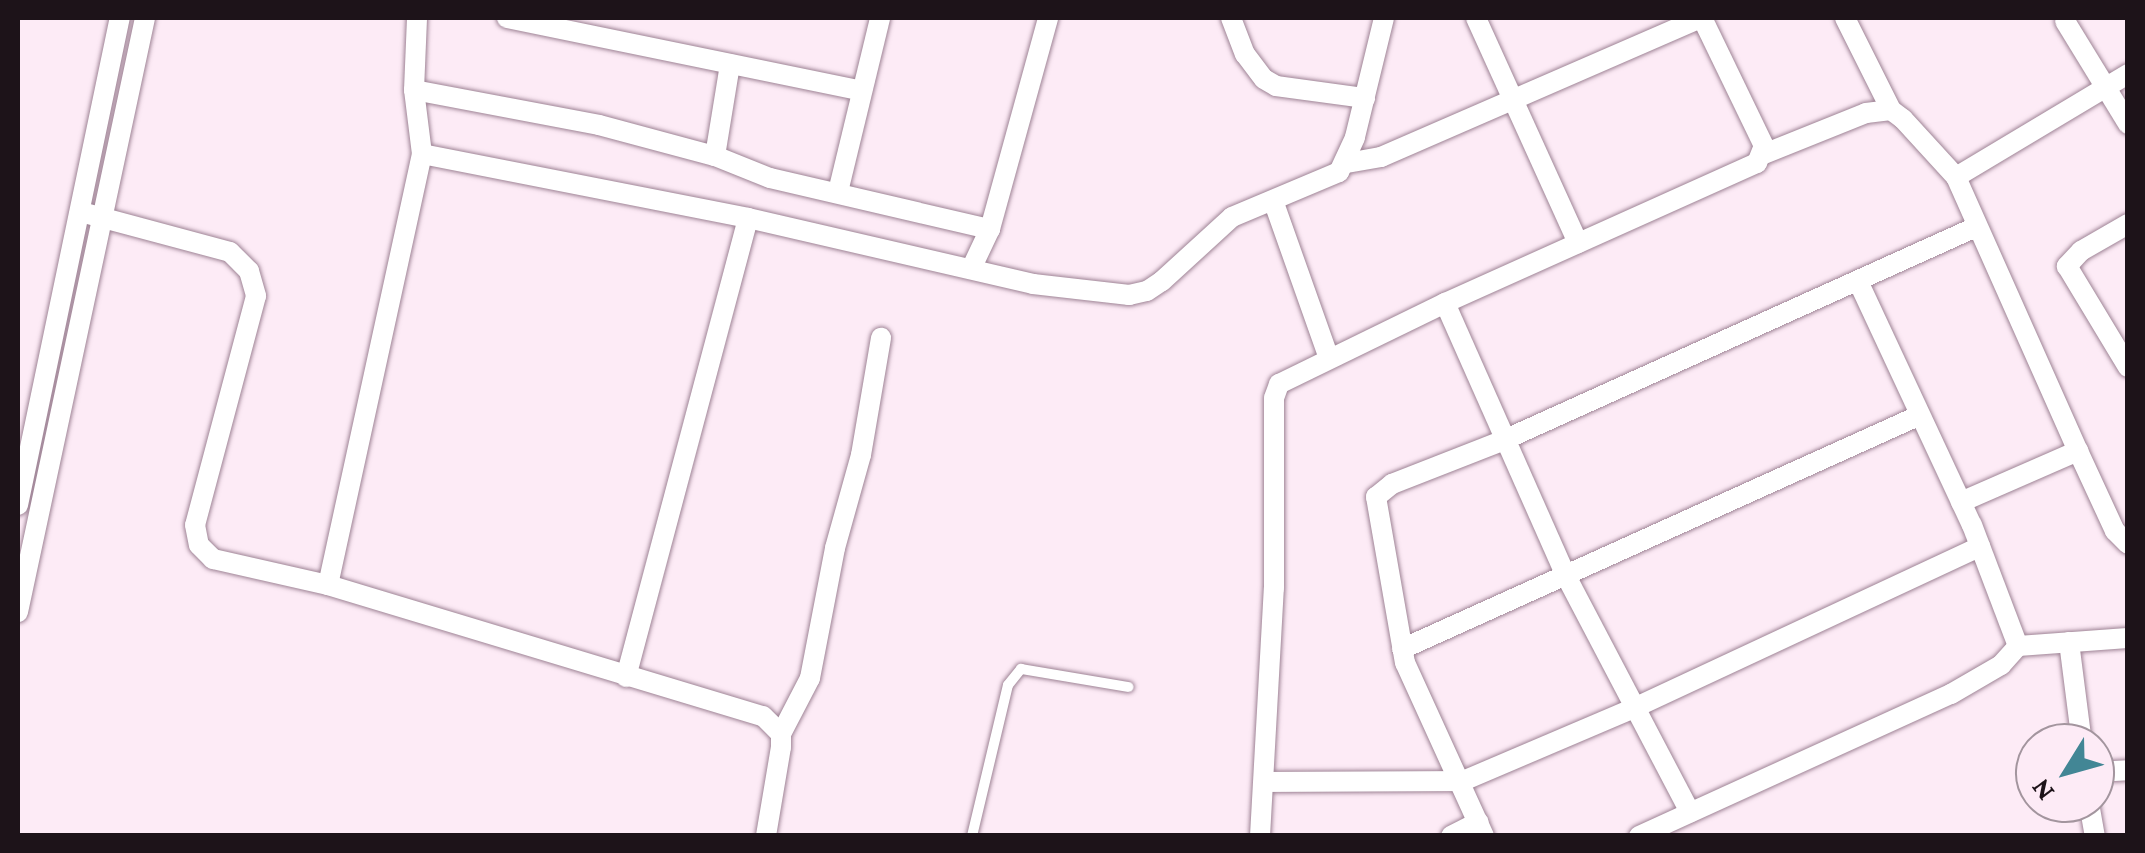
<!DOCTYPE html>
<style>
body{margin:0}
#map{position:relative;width:2145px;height:853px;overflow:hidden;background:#fdebf6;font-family:"Crimson Pro",serif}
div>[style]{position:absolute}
.roads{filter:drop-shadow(0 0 2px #9e8395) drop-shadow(0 0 2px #9e8395)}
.lane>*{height:10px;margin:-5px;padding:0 5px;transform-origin:5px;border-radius:5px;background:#fff}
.street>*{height:20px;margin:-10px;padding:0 10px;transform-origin:10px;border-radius:10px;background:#fff}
span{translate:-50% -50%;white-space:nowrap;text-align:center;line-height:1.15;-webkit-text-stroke:9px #fdebf6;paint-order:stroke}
.frame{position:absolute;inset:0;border:20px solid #1d1319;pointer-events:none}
.north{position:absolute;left:2015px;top:723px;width:100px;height:100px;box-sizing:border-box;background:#fdebf6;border:2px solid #a3959e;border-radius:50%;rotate:233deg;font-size:28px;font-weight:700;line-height:40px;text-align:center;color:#1d1319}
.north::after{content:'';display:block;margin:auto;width:35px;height:45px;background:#428695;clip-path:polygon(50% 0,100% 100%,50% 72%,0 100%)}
</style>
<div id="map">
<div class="roads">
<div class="lane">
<i style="left:972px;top:836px;width:155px;rotate:-76.6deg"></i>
<i style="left:1008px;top:685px;width:21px;rotate:-51deg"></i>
<i style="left:1021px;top:669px;width:109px;rotate:9.5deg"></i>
</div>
<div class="street">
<i style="left:507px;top:18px;width:362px;rotate:11.6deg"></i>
<i style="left:1231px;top:18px;width:39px;rotate:69deg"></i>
<i style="left:1245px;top:54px;width:31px;rotate:53deg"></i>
<i style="left:1264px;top:79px;width:14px;rotate:30deg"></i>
<i style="left:1276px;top:86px;width:90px;rotate:7.7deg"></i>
<i style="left:1476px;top:18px;width:247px;rotate:65.6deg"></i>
<i style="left:1845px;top:18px;width:103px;rotate:63.4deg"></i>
<i style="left:2065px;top:21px;width:121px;rotate:58.5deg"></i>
<i style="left:414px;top:90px;width:188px;rotate:10.7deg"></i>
<i style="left:599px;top:125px;width:120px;rotate:15deg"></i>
<i style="left:715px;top:156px;width:59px;rotate:21.8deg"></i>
<i style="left:770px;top:178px;width:226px;rotate:13.1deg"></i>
<i style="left:422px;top:154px;width:332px;rotate:11.1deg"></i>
<i style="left:748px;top:218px;width:293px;rotate:13deg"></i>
<i style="left:1033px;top:284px;width:97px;rotate:6.5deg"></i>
<i style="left:1129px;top:295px;width:18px;rotate:-13deg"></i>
<i style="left:1147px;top:291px;width:18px;rotate:-34deg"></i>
<i style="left:1162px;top:281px;width:95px;rotate:-42.4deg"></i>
<i style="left:1232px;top:217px;width:116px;rotate:-22.8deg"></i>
<i style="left:1339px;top:172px;width:38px;rotate:-65deg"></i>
<i style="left:1355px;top:137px;width:122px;rotate:-76.3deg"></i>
<i style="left:1764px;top:154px;width:110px;rotate:-21.9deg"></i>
<i style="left:1866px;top:113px;width:25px;rotate:-7deg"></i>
<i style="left:1891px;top:110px;width:15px;rotate:37deg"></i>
<i style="left:1903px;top:119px;width:79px;rotate:47.6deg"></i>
<i style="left:1956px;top:177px;width:300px;rotate:66deg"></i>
<i style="left:2078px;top:451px;width:88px;rotate:65.2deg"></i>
<i style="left:2115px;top:531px;width:18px;rotate:45deg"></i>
<i style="left:715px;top:156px;width:93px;rotate:-80.7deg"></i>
<i style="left:1347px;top:163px;width:35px;rotate:-10deg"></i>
<i style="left:1381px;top:157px;width:349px;rotate:-23.5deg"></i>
<i style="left:1956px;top:177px;width:200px;rotate:-30.9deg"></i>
<i style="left:838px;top:192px;width:179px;rotate:-76.4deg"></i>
<i style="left:1274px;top:203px;width:164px;rotate:70.5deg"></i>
<i style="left:81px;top:212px;width:154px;rotate:15deg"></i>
<i style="left:230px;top:252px;width:27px;rotate:45deg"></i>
<i style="left:249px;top:271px;width:26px;rotate:74deg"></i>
<i style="left:256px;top:296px;width:237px;rotate:104.9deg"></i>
<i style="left:195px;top:525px;width:20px;rotate:79deg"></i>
<i style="left:199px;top:545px;width:20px;rotate:45deg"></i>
<i style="left:213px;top:559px;width:118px;rotate:12.7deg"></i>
<i style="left:328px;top:585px;width:454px;rotate:16.8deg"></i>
<i style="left:763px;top:716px;width:25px;rotate:45deg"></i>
<i style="left:781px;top:734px;width:13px;rotate:90deg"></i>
<i style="left:781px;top:747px;width:90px;rotate:99.6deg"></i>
<i style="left:2128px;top:224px;width:54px;rotate:150.1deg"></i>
<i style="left:2081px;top:251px;width:21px;rotate:133deg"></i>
<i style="left:2067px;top:266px;width:118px;rotate:58.9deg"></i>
<i style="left:972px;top:267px;width:42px;rotate:-64.7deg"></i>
<i style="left:990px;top:229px;width:219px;rotate:-74.6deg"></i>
<i style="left:1858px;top:281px;width:269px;rotate:65deg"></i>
<i style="left:1972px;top:525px;width:129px;rotate:69.2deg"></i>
<i style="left:1445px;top:303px;width:296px;rotate:66.1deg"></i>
<i style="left:1565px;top:574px;width:269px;rotate:62.3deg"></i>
<i style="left:1961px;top:502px;width:128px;rotate:-23.6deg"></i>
<i style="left:18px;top:505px;width:498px;rotate:-78.2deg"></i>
<i style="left:328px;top:585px;width:441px;rotate:-77.7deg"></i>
<i style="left:422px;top:154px;width:64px;rotate:-97.1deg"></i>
<i style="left:414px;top:90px;width:72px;rotate:-87.6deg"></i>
<i style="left:18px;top:612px;width:607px;rotate:-77.93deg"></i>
<i style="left:2069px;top:642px;width:102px;rotate:82.7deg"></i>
<i style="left:1402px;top:649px;width:566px;rotate:-24.3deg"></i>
<i style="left:626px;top:677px;width:475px;rotate:-75.1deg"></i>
<i style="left:781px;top:734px;width:63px;rotate:-62.6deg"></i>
<i style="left:810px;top:678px;width:132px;rotate:-79.1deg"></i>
<i style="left:835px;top:548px;width:97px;rotate:-74.4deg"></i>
<i style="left:861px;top:455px;width:119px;rotate:-80.3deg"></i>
<i style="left:2095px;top:772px;width:33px;rotate:-3deg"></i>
<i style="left:1266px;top:782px;width:197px;rotate:-0.3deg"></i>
<i style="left:1463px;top:781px;width:186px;rotate:-23.1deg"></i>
<i style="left:1634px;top:708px;width:382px;rotate:-25deg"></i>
<i style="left:2089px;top:803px;width:34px;rotate:80deg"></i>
<i style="left:1260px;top:836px;width:248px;rotate:-86.8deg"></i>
<i style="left:1274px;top:588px;width:190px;rotate:-90deg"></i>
<i style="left:1274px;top:398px;width:15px;rotate:-70deg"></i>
<i style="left:1279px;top:384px;width:185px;rotate:-26deg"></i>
<i style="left:1445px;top:303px;width:342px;rotate:-24.2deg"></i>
<i style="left:1757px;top:163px;width:18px;rotate:-68deg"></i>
<i style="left:1764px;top:146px;width:142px;rotate:-115.8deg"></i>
<i style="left:1451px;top:836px;width:31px;rotate:-27deg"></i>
<i style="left:1484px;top:836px;width:190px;rotate:-114.5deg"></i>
<i style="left:1405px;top:663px;width:169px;rotate:-99.9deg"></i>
<i style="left:1376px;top:497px;width:21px;rotate:-39deg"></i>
<i style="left:1392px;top:484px;width:120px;rotate:-21.4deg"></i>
<i style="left:1504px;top:440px;width:518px;rotate:-24.29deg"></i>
<i style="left:1639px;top:836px;width:343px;rotate:-24.5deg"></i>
<i style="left:1951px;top:694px;width:58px;rotate:-30.1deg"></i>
<i style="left:2001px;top:665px;width:25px;rotate:-48deg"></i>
<i style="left:2018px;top:646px;width:110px;rotate:-4.2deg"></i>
</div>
</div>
<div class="frame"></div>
<div class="north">N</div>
</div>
